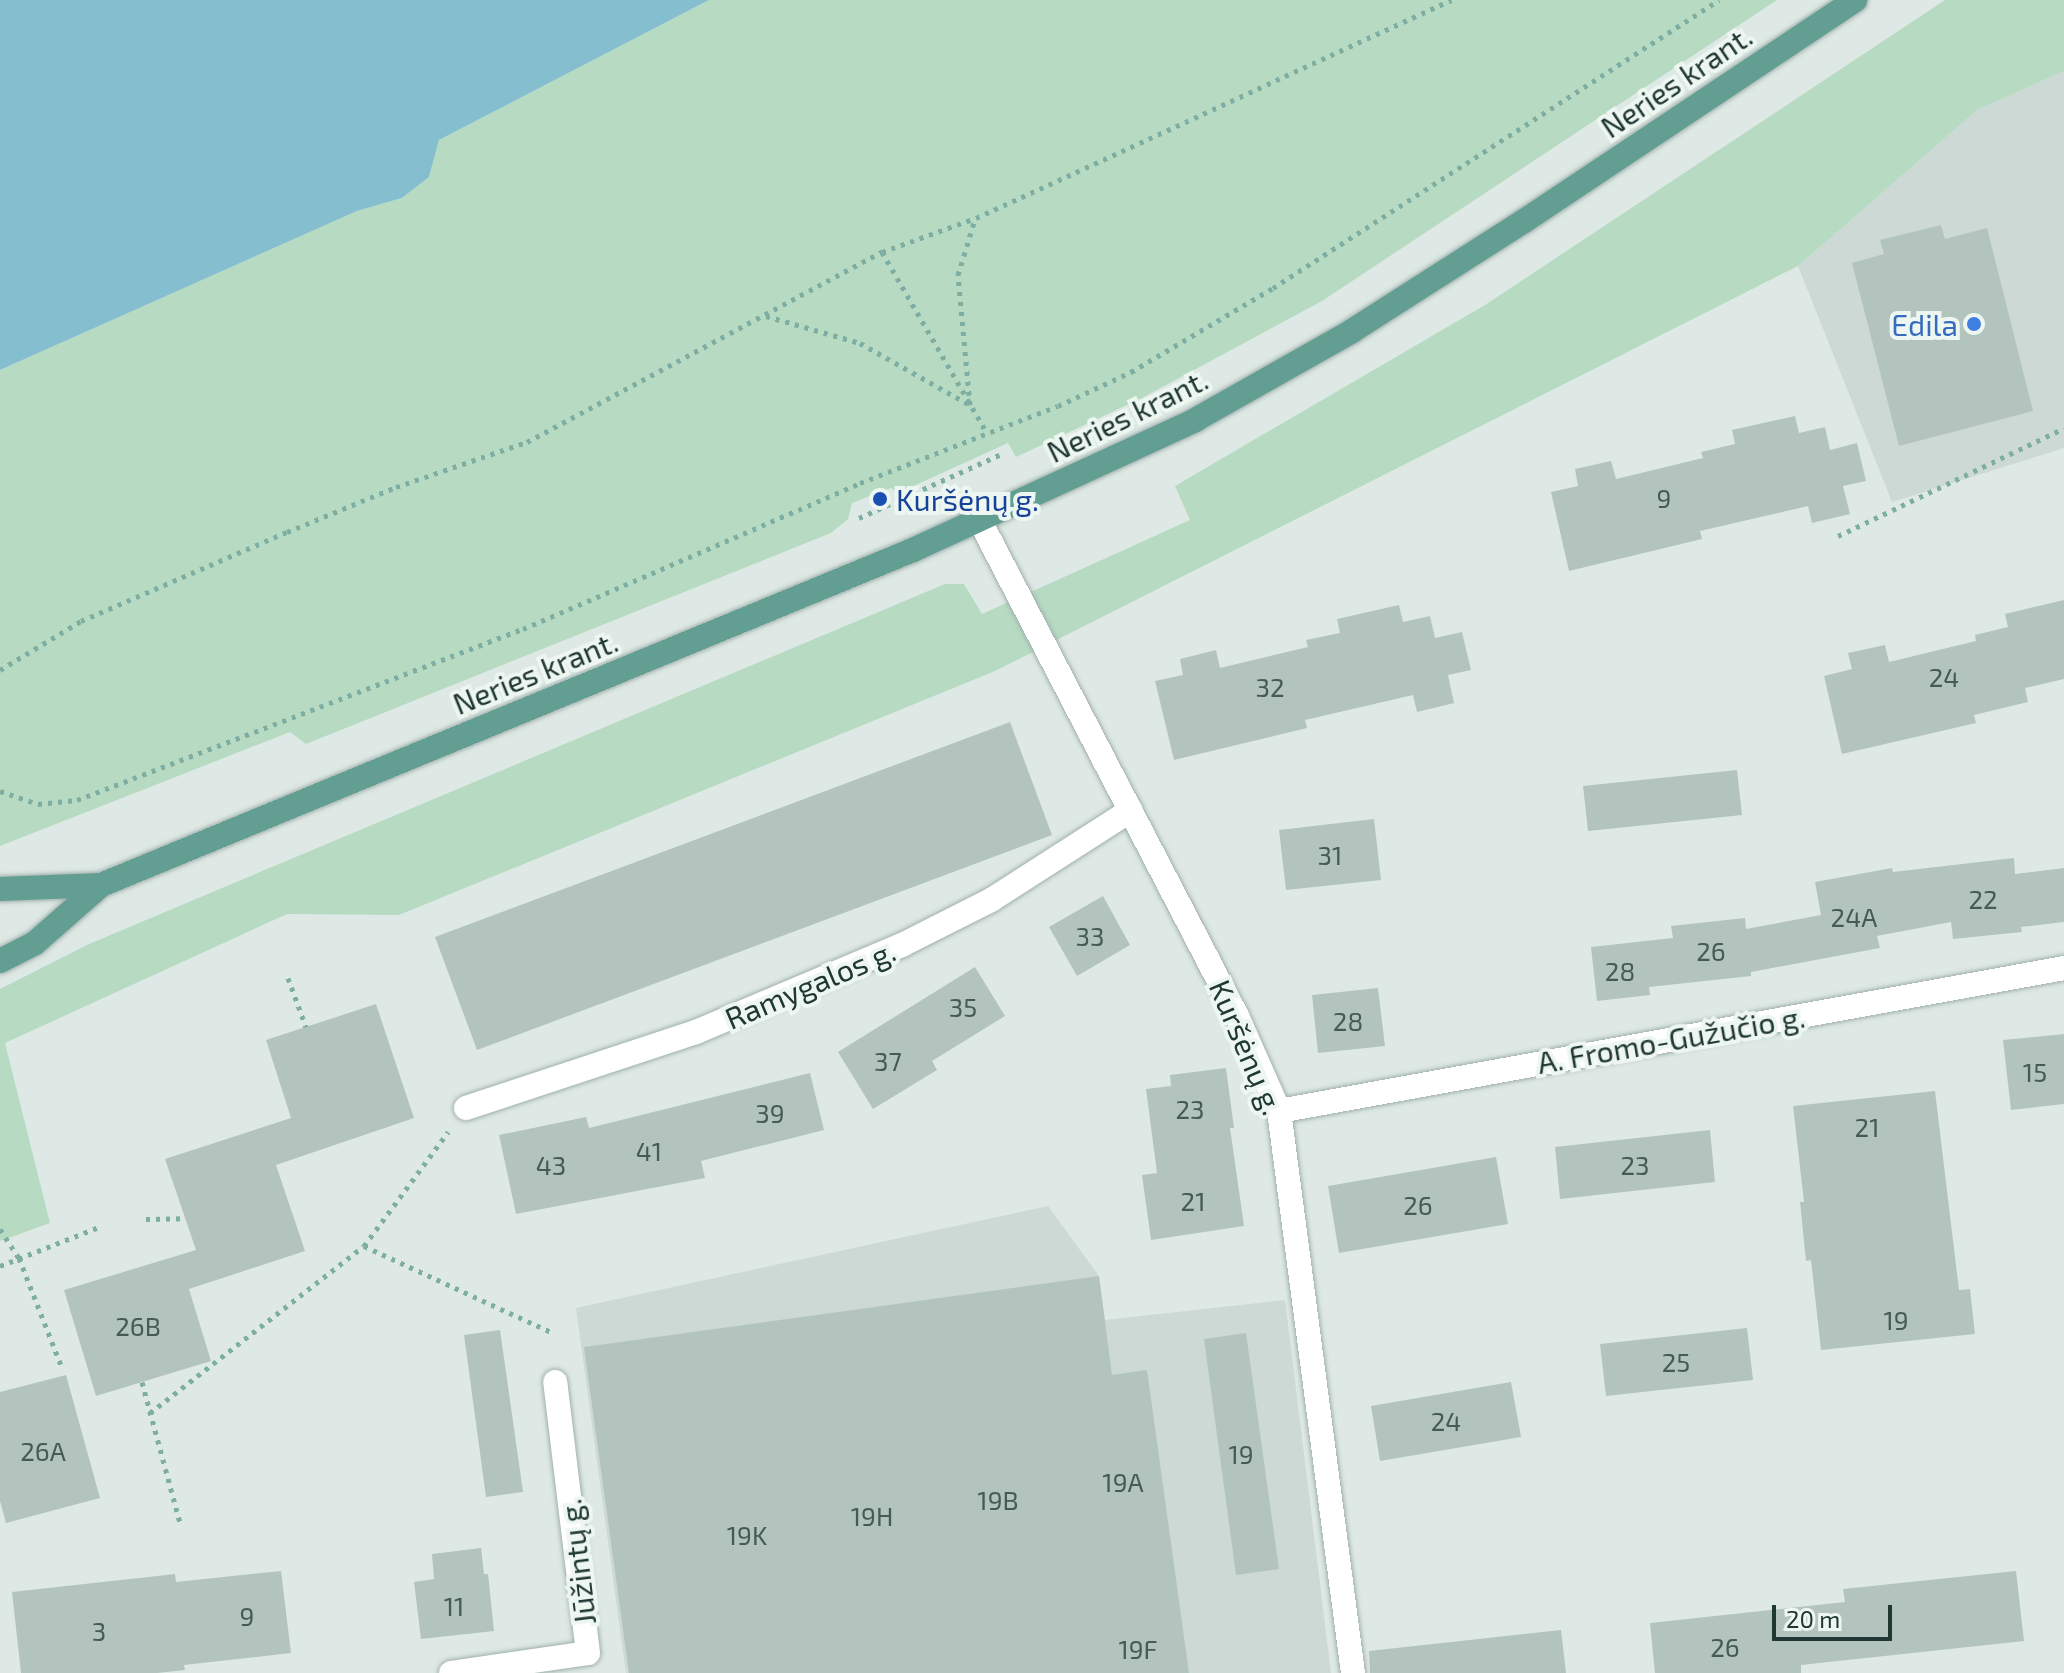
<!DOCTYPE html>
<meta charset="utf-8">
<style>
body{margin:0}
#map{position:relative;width:2064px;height:1673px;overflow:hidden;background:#dee9e5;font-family:"Exo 2",sans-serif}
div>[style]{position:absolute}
.built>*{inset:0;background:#ccd9d4}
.green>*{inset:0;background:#b6dbc2}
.water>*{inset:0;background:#85bfcf}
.building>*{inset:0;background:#b3c4be}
.path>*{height:5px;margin-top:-2.5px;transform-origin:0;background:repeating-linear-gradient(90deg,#7eada1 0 4px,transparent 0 10px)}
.roads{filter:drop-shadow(0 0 2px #a1b0ac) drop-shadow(0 0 2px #a1b0ac)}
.minor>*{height:24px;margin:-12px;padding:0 12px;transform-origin:12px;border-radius:12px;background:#fff}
.primary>*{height:24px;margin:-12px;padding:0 12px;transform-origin:12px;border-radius:12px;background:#629e92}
.dots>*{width:22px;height:22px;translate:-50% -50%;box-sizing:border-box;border:4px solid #eef6f2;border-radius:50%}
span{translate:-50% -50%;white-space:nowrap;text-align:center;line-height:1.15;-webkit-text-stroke:8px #eef6f2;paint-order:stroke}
.number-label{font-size:26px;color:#455b56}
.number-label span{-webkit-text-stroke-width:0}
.street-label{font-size:30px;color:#203833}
.shop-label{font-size:30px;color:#366cbe}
.right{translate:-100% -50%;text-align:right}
.transit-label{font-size:30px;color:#164399}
.left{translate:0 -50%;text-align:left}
.scale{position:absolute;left:1772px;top:1605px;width:120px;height:36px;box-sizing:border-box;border:4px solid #203833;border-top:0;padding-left:10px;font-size:24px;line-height:28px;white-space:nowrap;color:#203833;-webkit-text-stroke:6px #eef6f2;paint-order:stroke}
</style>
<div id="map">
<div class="built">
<i style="clip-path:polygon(2064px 71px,2064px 448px,1892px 502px,1798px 266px,1977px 110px)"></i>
<i style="clip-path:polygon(1048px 1206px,1099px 1276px,1105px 1320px,1285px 1300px,1331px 1673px,626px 1673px,576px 1308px)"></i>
</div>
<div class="green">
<i style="clip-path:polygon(709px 0,1777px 0,1322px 301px,1142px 398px,1016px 457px,1008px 443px,898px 493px,891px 488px,852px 503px,848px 519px,831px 533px,306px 744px,290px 732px,0 846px,0 370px,357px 211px,402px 198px,429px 177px,439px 140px)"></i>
<i style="clip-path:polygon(1945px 0,2064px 0,2064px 71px,1977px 110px,1798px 266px,995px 671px,399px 915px,287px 914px,5px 1043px,50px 1223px,0 1241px,0 989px,89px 944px,945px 584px,964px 584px,982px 614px,1190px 520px,1175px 486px,1485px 305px)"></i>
</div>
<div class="water">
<i style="clip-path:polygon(0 0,709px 0,439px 140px,429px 177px,402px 198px,357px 211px,0 370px)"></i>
</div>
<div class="building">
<i style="clip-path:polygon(1941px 225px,1945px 239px,1987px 228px,2033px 411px,1899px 446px,1852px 263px,1884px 254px,1880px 240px)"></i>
<i style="clip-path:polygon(1795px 416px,1799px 433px,1825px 427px,1830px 450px,1857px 443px,1866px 481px,1843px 486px,1850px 514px,1812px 523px,1808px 506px,1700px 531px,1702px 539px,1569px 571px,1551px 492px,1578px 486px,1575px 469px,1611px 461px,1616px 479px,1703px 458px,1701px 452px,1735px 444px,1732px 430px)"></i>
<i style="clip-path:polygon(2064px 600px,2064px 679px,2025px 688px,2028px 702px,1974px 715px,1976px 723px,1842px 754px,1824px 676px,1852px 669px,1848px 653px,1885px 645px,1889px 662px,1976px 641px,1975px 635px,2008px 627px,2005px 614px)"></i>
<i style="clip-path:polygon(1399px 605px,1403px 622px,1430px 616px,1435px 638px,1462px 632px,1471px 670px,1448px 675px,1454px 703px,1417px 712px,1413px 695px,1305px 720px,1307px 728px,1174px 760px,1155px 681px,1183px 675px,1180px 659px,1216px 650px,1220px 668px,1308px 647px,1306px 640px,1340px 633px,1337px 619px)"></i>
<i style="clip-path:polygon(1010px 722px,1052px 835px,477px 1050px,435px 937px)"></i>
<i style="clip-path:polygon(1737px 770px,1742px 815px,1588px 831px,1583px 786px)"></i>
<i style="clip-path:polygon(1374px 819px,1381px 880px,1286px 890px,1279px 830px)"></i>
<i style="clip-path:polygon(2014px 858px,2015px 874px,2064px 868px,2064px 922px,2021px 927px,2022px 932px,1953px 939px,1951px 922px,1877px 936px,1880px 948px,1751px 972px,1751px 976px,1649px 987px,1650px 995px,1597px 1001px,1591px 947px,1673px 938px,1671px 926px,1745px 918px,1746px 929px,1821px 915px,1815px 882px,1892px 868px,1893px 872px)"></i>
<i style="clip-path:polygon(1103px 896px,1130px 945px,1077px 976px,1049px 927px)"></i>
<i style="clip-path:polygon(975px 967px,1005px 1016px,932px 1061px,937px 1070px,873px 1109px,838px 1052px)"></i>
<i style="clip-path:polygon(1378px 988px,1385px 1046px,1318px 1053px,1312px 995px)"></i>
<i style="clip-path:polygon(376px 1004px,414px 1118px,276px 1165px,305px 1251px,189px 1289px,211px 1361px,96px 1396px,64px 1290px,196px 1250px,165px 1159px,291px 1118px,266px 1040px)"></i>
<i style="clip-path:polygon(2064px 1034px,2064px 1104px,2011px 1110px,2003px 1040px)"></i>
<i style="clip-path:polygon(1226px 1068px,1234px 1128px,1230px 1128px,1244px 1226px,1151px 1240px,1142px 1175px,1157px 1173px,1146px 1089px,1171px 1086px,1170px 1075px)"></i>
<i style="clip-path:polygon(810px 1073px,824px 1130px,701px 1161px,705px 1178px,516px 1214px,499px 1135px,586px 1117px,589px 1128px)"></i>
<i style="clip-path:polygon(1935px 1091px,1959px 1290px,1970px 1289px,1975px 1334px,1821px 1350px,1811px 1260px,1806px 1261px,1800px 1202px,1804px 1202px,1793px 1106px)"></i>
<i style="clip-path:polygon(1710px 1130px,1715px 1182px,1560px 1199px,1555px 1147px)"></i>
<i style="clip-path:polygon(1496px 1157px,1508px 1224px,1339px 1253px,1328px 1186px)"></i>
<i style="clip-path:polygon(1099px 1276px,1112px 1375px,1147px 1370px,1189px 1673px,629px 1673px,584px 1347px)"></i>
<i style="clip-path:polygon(1747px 1328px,1753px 1380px,1606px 1396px,1600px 1344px)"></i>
<i style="clip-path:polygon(500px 1330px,523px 1492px,486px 1497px,464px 1335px)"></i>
<i style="clip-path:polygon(1246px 1333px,1279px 1569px,1236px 1575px,1204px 1339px)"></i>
<i style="clip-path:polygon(66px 1375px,100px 1498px,6px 1523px,0 1501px,0 1392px)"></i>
<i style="clip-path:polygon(1511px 1382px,1521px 1437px,1380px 1461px,1371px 1406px)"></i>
<i style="clip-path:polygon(481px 1548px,484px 1574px,488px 1574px,494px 1631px,421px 1639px,414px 1582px,434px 1579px,432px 1554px)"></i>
<i style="clip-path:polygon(281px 1571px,291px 1653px,184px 1665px,185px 1670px,157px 1673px,21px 1673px,12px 1592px,175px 1574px,176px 1582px)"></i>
<i style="clip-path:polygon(2016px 1571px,2024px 1641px,1801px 1665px,1801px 1673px,1655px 1673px,1650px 1623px,1845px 1602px,1843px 1589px)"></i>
<i style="clip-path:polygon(1561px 1630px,1566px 1673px,1370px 1673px,1369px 1651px)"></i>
</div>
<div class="path">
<i style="left:882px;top:252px;width:209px;rotate:59.9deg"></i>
<i style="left:766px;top:316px;width:98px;rotate:16deg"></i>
<i style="left:860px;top:343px;width:126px;rotate:29.4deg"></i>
<i style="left:970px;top:405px;width:131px;rotate:-95.3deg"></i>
<i style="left:958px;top:275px;width:59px;rotate:-73.1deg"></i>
<i style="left:859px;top:518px;width:154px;rotate:-24.2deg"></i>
<i style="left:1838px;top:536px;width:250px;rotate:-25.5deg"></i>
<i style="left:0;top:670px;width:95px;rotate:-31.2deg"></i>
<i style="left:81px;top:621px;width:224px;rotate:-23.4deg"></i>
<i style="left:287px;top:532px;width:118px;rotate:-22.4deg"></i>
<i style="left:396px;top:487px;width:139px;rotate:-19deg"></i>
<i style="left:527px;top:442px;width:403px;rotate:-28.2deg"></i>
<i style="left:882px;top:252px;width:100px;rotate:-19.9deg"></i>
<i style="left:976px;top:218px;width:523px;rotate:-24.65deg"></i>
<i style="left:0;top:791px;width:40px;rotate:18.9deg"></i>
<i style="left:38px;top:804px;width:39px;rotate:-6deg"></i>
<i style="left:77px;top:800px;width:478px;rotate:-21deg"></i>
<i style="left:523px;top:629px;width:367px;rotate:-23.4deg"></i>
<i style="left:860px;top:483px;width:212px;rotate:-21.3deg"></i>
<i style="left:1058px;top:406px;width:81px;rotate:-25deg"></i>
<i style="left:1131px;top:372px;width:165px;rotate:-30.6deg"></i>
<i style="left:1273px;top:288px;width:531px;rotate:-32.85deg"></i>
<i style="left:288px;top:978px;width:52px;rotate:69.8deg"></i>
<i style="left:146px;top:1219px;width:39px;rotate:-1deg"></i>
<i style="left:0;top:1229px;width:35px;rotate:57deg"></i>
<i style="left:19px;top:1258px;width:118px;rotate:68.6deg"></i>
<i style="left:364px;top:1246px;width:206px;rotate:24.7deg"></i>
<i style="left:0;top:1266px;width:106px;rotate:-21.5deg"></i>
<i style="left:142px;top:1382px;width:146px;rotate:74.9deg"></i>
<i style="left:150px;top:1413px;width:271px;rotate:-38deg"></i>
<i style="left:364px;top:1246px;width:142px;rotate:-53.6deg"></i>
</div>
<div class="roads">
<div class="minor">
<i style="left:980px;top:521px;width:558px;rotate:62.56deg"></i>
<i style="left:1237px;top:1016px;width:104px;rotate:66.1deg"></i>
<i style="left:1279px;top:1111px;width:567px;rotate:82.5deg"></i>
<i style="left:466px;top:1108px;width:242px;rotate:-18.3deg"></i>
<i style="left:696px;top:1032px;width:224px;rotate:-22.9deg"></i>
<i style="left:902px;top:945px;width:100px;rotate:-26.8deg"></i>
<i style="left:991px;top:900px;width:166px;rotate:-32.7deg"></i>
<i style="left:1279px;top:1111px;width:798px;rotate:-10.32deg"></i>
<i style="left:451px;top:1673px;width:138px;rotate:-8.3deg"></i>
<i style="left:588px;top:1653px;width:273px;rotate:-96.9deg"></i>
</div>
<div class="primary">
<i style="left:0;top:889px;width:101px;rotate:-2.3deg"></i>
<i style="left:0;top:961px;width:39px;rotate:-27deg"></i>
<i style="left:35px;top:943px;width:88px;rotate:-41.3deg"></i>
<i style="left:101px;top:885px;width:878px;rotate:-22.42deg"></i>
<i style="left:913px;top:550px;width:311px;rotate:-24.7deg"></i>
<i style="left:1195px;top:420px;width:180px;rotate:-29.5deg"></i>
<i style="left:1352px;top:331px;width:204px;rotate:-32.6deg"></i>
<i style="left:1524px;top:221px;width:398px;rotate:-33.7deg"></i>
</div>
</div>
<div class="dots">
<i style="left:1974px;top:324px;background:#3f7fe0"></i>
<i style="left:880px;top:499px;background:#1a4fb4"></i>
</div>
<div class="number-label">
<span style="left:1664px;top:498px">9</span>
<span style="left:1944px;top:677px">24</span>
<span style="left:1270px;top:687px">32</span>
<span style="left:1330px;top:855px">31</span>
<span style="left:1983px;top:899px">22</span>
<span style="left:1854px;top:917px">24A</span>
<span style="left:1090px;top:936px">33</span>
<span style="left:1711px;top:951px">26</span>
<span style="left:1620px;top:971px">28</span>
<span style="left:963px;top:1007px">35</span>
<span style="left:1348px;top:1021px">28</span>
<span style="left:888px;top:1061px">37</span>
<span style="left:2035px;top:1072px">15</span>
<span style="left:1190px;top:1109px">23</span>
<span style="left:770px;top:1113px">39</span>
<span style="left:1867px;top:1127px">21</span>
<span style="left:649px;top:1151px">41</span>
<span style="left:551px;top:1165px">43</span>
<span style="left:1635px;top:1165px">23</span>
<span style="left:1193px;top:1201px">21</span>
<span style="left:1418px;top:1205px">26</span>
<span style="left:1896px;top:1320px">19</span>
<span style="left:138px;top:1326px">26B</span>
<span style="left:1676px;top:1362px">25</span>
<span style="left:1446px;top:1421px">24</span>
<span style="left:43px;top:1451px">26A</span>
<span style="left:1241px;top:1454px">19</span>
<span style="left:1123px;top:1482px">19A</span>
<span style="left:998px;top:1500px">19B</span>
<span style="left:872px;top:1516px">19H</span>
<span style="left:747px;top:1535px">19K</span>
<span style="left:454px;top:1606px">11</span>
<span style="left:247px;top:1616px">9</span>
<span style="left:99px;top:1631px">3</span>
<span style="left:1725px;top:1647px">26</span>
<span style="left:1138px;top:1649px">19F</span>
</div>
<div class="street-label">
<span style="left:1676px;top:81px;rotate:-34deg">Neries krant.</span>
<span style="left:1127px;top:415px;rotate:-26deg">Neries krant.</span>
<span style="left:535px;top:672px;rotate:-22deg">Neries krant.</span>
<span style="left:810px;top:984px;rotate:-23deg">Ramygalos g.</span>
<span style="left:1671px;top:1039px;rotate:-10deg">A. Fromo-Gužučio g.</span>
<span style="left:1247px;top:1047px;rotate:67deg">Kuršėnų g.</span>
<span style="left:577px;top:1562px;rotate:-97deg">Jūžintų g.</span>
</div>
<div class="shop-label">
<span class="right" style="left:1958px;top:324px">Edila</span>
</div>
<div class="transit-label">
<span class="left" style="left:896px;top:499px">Kuršėnų g.</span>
</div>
<div class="scale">20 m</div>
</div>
